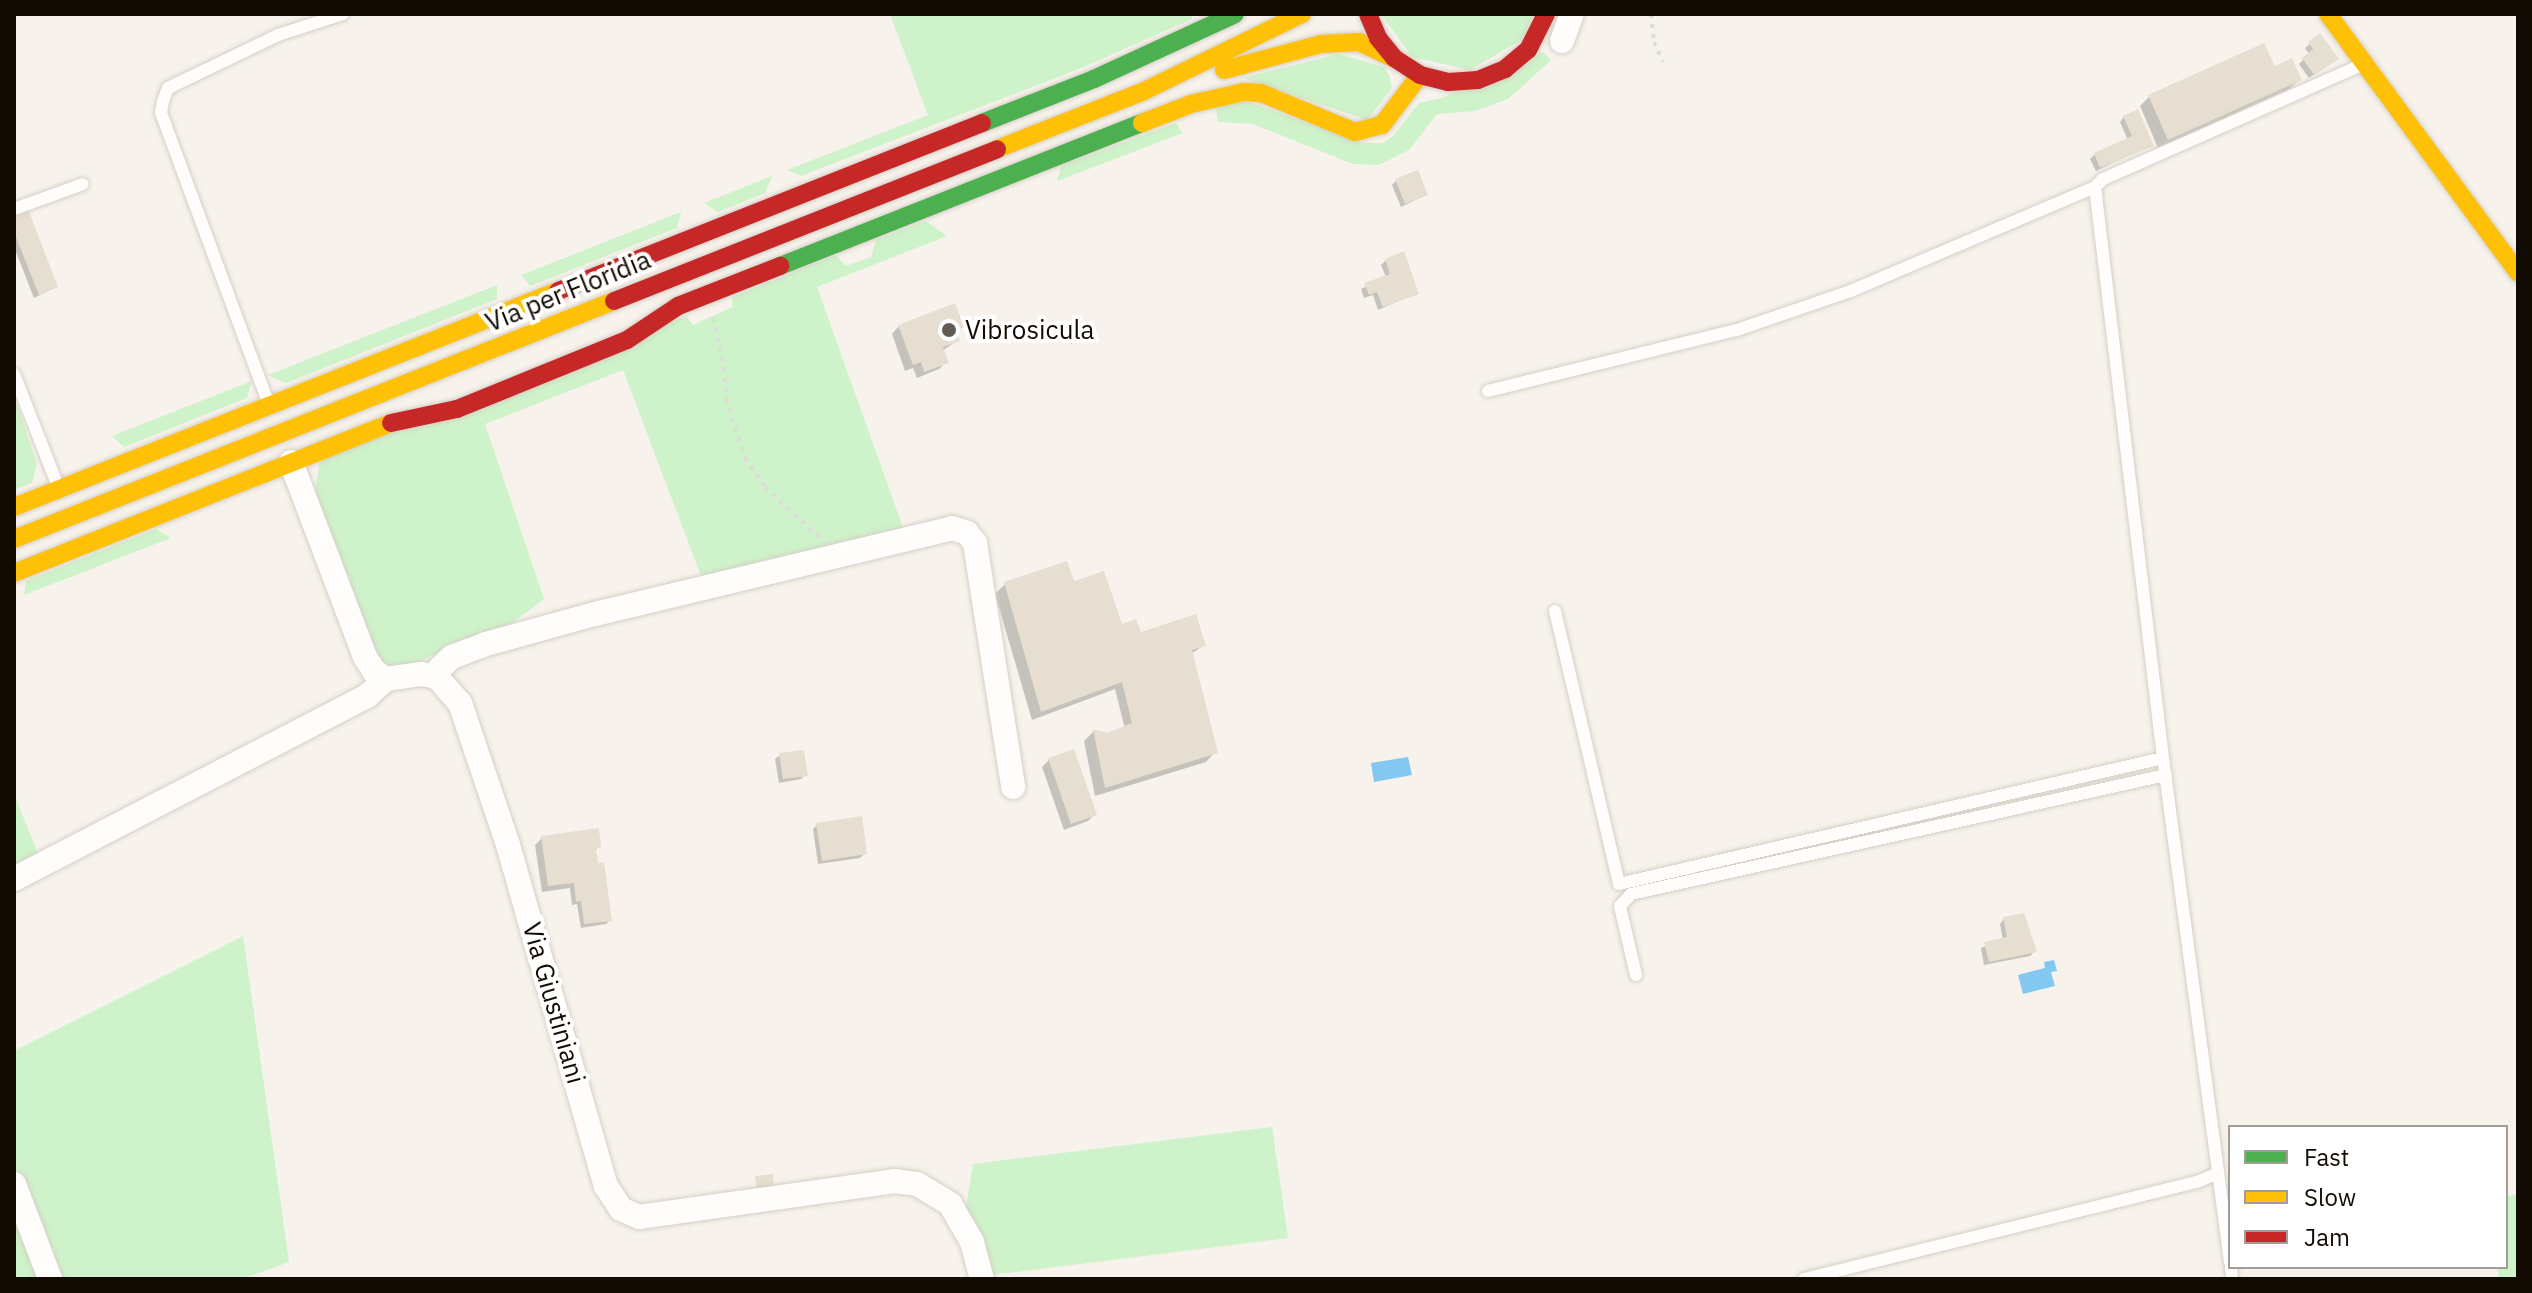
<!DOCTYPE html>
<style>
body{margin:0}
#map{position:relative;width:2532px;height:1293px;overflow:hidden;background:#f7f3ec;font-family:"IBM Plex Sans",sans-serif}
div>[style]{position:absolute}
.green>*{inset:0;background:#cef2c9}
.water>*{inset:0;background:#83c8f1}
.shadow>*{inset:0;background:#0003}
.building>*{inset:0;background:#e6ded0}
.path>*{height:4px;margin-top:-2px;transform-origin:0;background:repeating-linear-gradient(90deg,#dedcd9 0 4px,transparent 0 10px)}
.roads{filter:drop-shadow(0 0 2px #d5cfc6) drop-shadow(0 0 2px #d5cfc6)}
.lane>*{height:12px;margin:-6px;padding:0 6px;transform-origin:6px;border-radius:6px;background:#fefdfc}
.street>*{height:24px;margin:-12px;padding:0 12px;transform-origin:12px;border-radius:12px;background:#fefdfc}
.fast>*{height:18px;margin:-9px;padding:0 9px;transform-origin:9px;border-radius:9px;background:#4caf50}
.slow>*{height:18px;margin:-9px;padding:0 9px;transform-origin:9px;border-radius:9px;background:#ffc107}
.jam>*{height:18px;margin:-9px;padding:0 9px;transform-origin:9px;border-radius:9px;background:#c62828}
.dots>*{width:22px;height:22px;translate:-50% -50%;box-sizing:border-box;border:4px solid #fff;border-radius:50%}
span{translate:-50% -50%;white-space:nowrap;text-align:center;line-height:1.15;-webkit-text-stroke:8px #fff;paint-order:stroke}
.street-label{font-size:26px;color:#120b03}
.poi-label{font-size:26px;color:#120b03}
.left{translate:0 -50%;text-align:left}
.frame{position:absolute;inset:0;border:16px solid #120b03;pointer-events:none}
.legend{position:absolute;left:2228px;top:1125px;width:280px;height:144px;box-sizing:border-box;background:#fff;border:2px solid #a09d9a;margin:0;padding:10px 14px;list-style:none;font-size:24px;color:#120b03}
.legend li{display:flex;align-items:center;gap:16px;height:40px}
.legend b{width:40px;border:2px solid #a09d9a}
</style>
<div id="map">
<div class="green">
<i style="clip-path:polygon(890px 14px,1192px 14px,1192px 19px,1079px 69px,801px 176px,787px 170px,928px 115px)"></i>
<i style="clip-path:polygon(1381px 14px,1534px 14px,1521px 40px,1470px 70px,1412px 57px)"></i>
<i style="clip-path:polygon(1543px 52px,1551px 60px,1508px 99px,1475px 111px,1437px 114px,1409px 150px,1379px 165px,1353px 164px,1253px 124px,1218px 122px,1216px 107px,1243px 100px,1364px 143px,1383px 143px,1393px 136px,1419px 103px,1442px 98px)"></i>
<i style="clip-path:polygon(1339px 54px,1384px 67px,1390px 77px,1392px 88px,1367px 120px,1243px 78px)"></i>
<i style="clip-path:polygon(1176px 123px,1183px 133px,1057px 181px,1061px 166px)"></i>
<i style="clip-path:polygon(772px 176px,765px 193px,718px 212px,704px 203px)"></i>
<i style="clip-path:polygon(681px 212px,677px 228px,530px 286px,521px 275px)"></i>
<i style="clip-path:polygon(926px 221px,947px 236px,817px 287px,905px 533px,703px 581px,623px 370px,485px 424px,544px 599px,503px 630px,453px 646px,405px 668px,380px 664px,313px 504px,320px 460px,686px 316px,693px 325px,732px 307px,732px 297px,836px 255px,846px 266px,871px 257px,876px 240px)"></i>
<i style="clip-path:polygon(497px 285px,497px 299px,286px 383px,268px 375px)"></i>
<i style="clip-path:polygon(252px 381px,247px 398px,124px 447px,112px 436px)"></i>
<i style="clip-path:polygon(14px 396px,37px 464px,32px 483px,14px 490px)"></i>
<i style="clip-path:polygon(156px 529px,171px 538px,24px 595px,26px 581px)"></i>
<i style="clip-path:polygon(14px 794px,40px 859px,14px 872px)"></i>
<i style="clip-path:polygon(243px 936px,289px 1262px,242px 1279px,58px 1279px,14px 1164px,14px 1051px)"></i>
<i style="clip-path:polygon(1272px 1127px,1288px 1238px,991px 1275px,982px 1237px,966px 1207px,973px 1164px)"></i>
<i style="clip-path:polygon(2518px 1195px,2518px 1279px,2500px 1279px,2496px 1267px,2506px 1267px,2506px 1196px)"></i>
<i style="clip-path:polygon(14px 1204px,41px 1279px,14px 1279px)"></i>
</div>
<div class="water">
<i style="clip-path:polygon(1408px 757px,1412px 775px,1374px 782px,1371px 763px)"></i>
<i style="clip-path:polygon(2054px 960px,2057px 971px,2051px 972px,2055px 986px,2023px 994px,2018px 975px,2045px 968px,2044px 962px)"></i>
</div>
<div class="shadow">
<i style="clip-path:polygon(2319px 36px,2337px 59px,2309px 78px,2299px 64px,2309px 54px,2305px 48px)"></i>
<i style="clip-path:polygon(2274px 69px,2299px 80px,2289px 89px,2158px 148px,2140px 106px,2149px 97px)"></i>
<i style="clip-path:polygon(2124px 117px,2151px 145px,2096px 171px,2090px 159px,2095px 154px,2128px 140px,2120px 122px)"></i>
<i style="clip-path:polygon(1396px 181px,1426px 195px,1401px 207px,1392px 185px)"></i>
<i style="clip-path:polygon(14px 216px,56px 287px,34px 298px,14px 247px)"></i>
<i style="clip-path:polygon(1386px 260px,1417px 293px,1378px 310px,1373px 295px,1364px 298px,1361px 289px,1386px 277px,1381px 265px)"></i>
<i style="clip-path:polygon(899px 326px,962px 326px,955px 333px,958px 340px,942px 351px,946px 362px,939px 369px,917px 378px,913px 368px,905px 371px,892px 334px)"></i>
<i style="clip-path:polygon(1005px 584px,1073px 584px,1121px 627px,1139px 635px,1203px 646px,1191px 654px,1215px 752px,1206px 762px,1095px 796px,1084px 741px,1094px 731px,1108px 735px,1125px 729px,1115px 689px,1032px 720px,995px 594px)"></i>
<i style="clip-path:polygon(780px 755px,805px 775px,801px 779px,779px 783px,775px 759px)"></i>
<i style="clip-path:polygon(1049px 760px,1095px 814px,1088px 821px,1064px 830px,1042px 767px)"></i>
<i style="clip-path:polygon(817px 825px,865px 853px,860px 858px,818px 864px,813px 829px)"></i>
<i style="clip-path:polygon(542px 838px,599px 846px,595px 851px,610px 920px,606px 924px,581px 928px,577px 904px,572px 905px,570px 888px,542px 892px,535px 845px)"></i>
<i style="clip-path:polygon(2004px 919px,2034px 952px,2030px 956px,1984px 965px,1981px 948px,2003px 940px,2000px 924px)"></i>
</div>
<div class="building">
<i style="clip-path:polygon(2320px 33px,2339px 59px,2314px 75px,2302px 58px,2313px 49px,2308px 42px)"></i>
<i style="clip-path:polygon(2264px 43px,2275px 66px,2292px 58px,2302px 80px,2168px 140px,2148px 95px)"></i>
<i style="clip-path:polygon(2138px 109px,2154px 146px,2100px 168px,2094px 153px,2132px 136px,2123px 116px)"></i>
<i style="clip-path:polygon(1418px 170px,1428px 195px,1405px 204px,1395px 179px)"></i>
<i style="clip-path:polygon(28px 209px,58px 287px,39px 295px,14px 232px,14px 214px)"></i>
<i style="clip-path:polygon(1404px 251px,1419px 294px,1383px 307px,1377px 292px,1369px 295px,1364px 283px,1390px 274px,1385px 259px)"></i>
<i style="clip-path:polygon(955px 303px,964px 327px,956px 330px,960px 341px,943px 347px,949px 363px,924px 372px,921px 362px,913px 365px,898px 325px)"></i>
<i style="clip-path:polygon(1067px 561px,1074px 581px,1104px 571px,1122px 624px,1136px 619px,1141px 632px,1196px 614px,1206px 646px,1192px 650px,1218px 753px,1105px 788px,1093px 729px,1107px 733px,1132px 723px,1122px 682px,1041px 712px,1004px 582px)"></i>
<i style="clip-path:polygon(1074px 749px,1097px 815px,1071px 824px,1048px 758px)"></i>
<i style="clip-path:polygon(804px 750px,808px 776px,783px 779px,779px 753px)"></i>
<i style="clip-path:polygon(862px 816px,867px 854px,822px 861px,816px 823px)"></i>
<i style="clip-path:polygon(599px 828px,601px 847px,596px 848px,598px 863px,604px 862px,612px 921px,584px 924px,581px 901px,576px 902px,574px 883px,548px 886px,541px 836px)"></i>
<i style="clip-path:polygon(2024px 913px,2037px 952px,1989px 962px,1984px 942px,2007px 937px,2003px 917px)"></i>
<i style="clip-path:polygon(773px 1174px,774px 1190px,757px 1193px,755px 1176px)"></i>
</div>
<div class="path">
<i style="left:1651px;top:14px;width:28px;rotate:84deg"></i>
<i style="left:1654px;top:42px;width:22px;rotate:66deg"></i>
<i style="left:713px;top:318px;width:51px;rotate:77.6deg"></i>
<i style="left:724px;top:368px;width:31px;rotate:86deg"></i>
<i style="left:726px;top:399px;width:62px;rotate:72.1deg"></i>
<i style="left:745px;top:458px;width:35px;rotate:55deg"></i>
<i style="left:765px;top:487px;width:75px;rotate:42.8deg"></i>
</div>
<div class="roads">
<div class="lane">
<i style="left:14px;top:209px;width:73px;rotate:-19.9deg"></i>
<i style="left:14px;top:374px;width:120px;rotate:68.6deg"></i>
<i style="left:1488px;top:391px;width:256px;rotate:-13.8deg"></i>
<i style="left:1737px;top:330px;width:120px;rotate:-18.9deg"></i>
<i style="left:1851px;top:291px;width:265px;rotate:-23.1deg"></i>
<i style="left:268px;top:402px;width:308px;rotate:-110.3deg"></i>
<i style="left:161px;top:113px;width:12px;rotate:-81deg"></i>
<i style="left:163px;top:101px;width:14px;rotate:-69deg"></i>
<i style="left:168px;top:88px;width:122px;rotate:-25.7deg"></i>
<i style="left:278px;top:35px;width:68px;rotate:-17.9deg"></i>
<i style="left:1555px;top:611px;width:280px;rotate:76.8deg"></i>
<i style="left:1619px;top:884px;width:558px;rotate:-13.04deg"></i>
<i style="left:1636px;top:975px;width:71px;rotate:-103.1deg"></i>
<i style="left:1620px;top:906px;width:16px;rotate:-47deg"></i>
<i style="left:1631px;top:894px;width:548px;rotate:-12.54deg"></i>
<i style="left:2230px;top:1262px;width:508px;rotate:-97.57deg"></i>
<i style="left:2163px;top:758px;width:575px;rotate:-96.79deg"></i>
<i style="left:2095px;top:187px;width:11px;rotate:-45deg"></i>
<i style="left:2103px;top:179px;width:282px;rotate:-23.8deg"></i>
<i style="left:2231px;top:1267px;width:12px;rotate:85deg"></i>
<i style="left:1804px;top:1279px;width:405px;rotate:-13.9deg"></i>
<i style="left:2197px;top:1182px;width:23px;rotate:-23deg"></i>
</div>
<div class="street">
<i style="left:1562px;top:41px;width:29px;rotate:-70deg"></i>
<i style="left:291px;top:462px;width:209px;rotate:69.2deg"></i>
<i style="left:365px;top:657px;width:17px;rotate:57deg"></i>
<i style="left:374px;top:671px;width:14px;rotate:34deg"></i>
<i style="left:386px;top:679px;width:36px;rotate:-8deg"></i>
<i style="left:422px;top:674px;width:15px;rotate:11deg"></i>
<i style="left:437px;top:677px;width:35px;rotate:49deg"></i>
<i style="left:460px;top:703px;width:150px;rotate:71.3deg"></i>
<i style="left:508px;top:845px;width:355px;rotate:74deg"></i>
<i style="left:606px;top:1186px;width:27px;rotate:57deg"></i>
<i style="left:621px;top:1209px;width:20px;rotate:24deg"></i>
<i style="left:639px;top:1217px;width:258px;rotate:-8deg"></i>
<i style="left:894px;top:1181px;width:23px;rotate:7deg"></i>
<i style="left:917px;top:1184px;width:39px;rotate:31deg"></i>
<i style="left:950px;top:1204px;width:44px;rotate:59.9deg"></i>
<i style="left:972px;top:1242px;width:38px;rotate:75deg"></i>
<i style="left:437px;top:677px;width:9px;rotate:-72deg"></i>
<i style="left:440px;top:668px;width:16px;rotate:-43deg"></i>
<i style="left:452px;top:657px;width:36px;rotate:-21deg"></i>
<i style="left:486px;top:644px;width:113px;rotate:-15.4deg"></i>
<i style="left:595px;top:614px;width:367px;rotate:-13.5deg"></i>
<i style="left:952px;top:528px;width:16px;rotate:18deg"></i>
<i style="left:967px;top:533px;width:13px;rotate:51deg"></i>
<i style="left:975px;top:543px;width:247px;rotate:81.1deg"></i>
<i style="left:14px;top:879px;width:398px;rotate:-27.4deg"></i>
<i style="left:367px;top:696px;width:25px;rotate:-42deg"></i>
<i style="left:14px;top:1184px;width:102px;rotate:69.2deg"></i>
</div>
<div class="fast">
<i style="left:982px;top:123px;width:120px;rotate:-21.4deg"></i>
<i style="left:1094px;top:79px;width:155px;rotate:-24.7deg"></i>
<i style="left:780px;top:266px;width:389px;rotate:-21.6deg"></i>
</div>
<div class="slow">
<i style="left:2328px;top:14px;width:321px;rotate:53.7deg"></i>
<i style="left:1224px;top:70px;width:100px;rotate:-15deg"></i>
<i style="left:1321px;top:44px;width:38px;rotate:-3deg"></i>
<i style="left:1359px;top:42px;width:38px;rotate:25deg"></i>
<i style="left:1142px;top:123px;width:53px;rotate:-21.2deg"></i>
<i style="left:1191px;top:104px;width:54px;rotate:-12.8deg"></i>
<i style="left:1244px;top:92px;width:17px;rotate:3deg"></i>
<i style="left:1261px;top:93px;width:102px;rotate:22.5deg"></i>
<i style="left:1355px;top:132px;width:28px;rotate:-15deg"></i>
<i style="left:1382px;top:125px;width:63px;rotate:-52.8deg"></i>
<i style="left:997px;top:149px;width:156px;rotate:-21.5deg"></i>
<i style="left:1142px;top:92px;width:178px;rotate:-26deg"></i>
<i style="left:14px;top:507px;width:585px;rotate:-21.66deg"></i>
<i style="left:14px;top:539px;width:645px;rotate:-21.64deg"></i>
<i style="left:14px;top:573px;width:406px;rotate:-21.7deg"></i>
</div>
<div class="jam">
<i style="left:1368px;top:14px;width:26px;rotate:67deg"></i>
<i style="left:1378px;top:38px;width:26px;rotate:51deg"></i>
<i style="left:1394px;top:58px;width:31px;rotate:33deg"></i>
<i style="left:1420px;top:75px;width:29px;rotate:14deg"></i>
<i style="left:1448px;top:82px;width:30px;rotate:-4deg"></i>
<i style="left:1478px;top:80px;width:29px;rotate:-22deg"></i>
<i style="left:1505px;top:69px;width:30px;rotate:-40deg"></i>
<i style="left:1528px;top:50px;width:40px;rotate:-63.4deg"></i>
<i style="left:558px;top:291px;width:456px;rotate:-21.6deg"></i>
<i style="left:614px;top:301px;width:412px;rotate:-21.6deg"></i>
<i style="left:391px;top:423px;width:67px;rotate:-12deg"></i>
<i style="left:457px;top:409px;width:183px;rotate:-22.1deg"></i>
<i style="left:627px;top:340px;width:61px;rotate:-33.7deg"></i>
<i style="left:678px;top:306px;width:110px;rotate:-21.4deg"></i>
</div>
</div>
<div class="dots">
<i style="left:949px;top:330px;background:#625c55"></i>
</div>
<div class="street-label">
<span style="left:568px;top:291px;rotate:-22deg">Via per Floridia</span>
<span style="left:554px;top:1003px;rotate:74deg">Via Giustiniani</span>
</div>
<div class="poi-label">
<span class="left" style="left:965px;top:330px">Vibrosicula</span>
</div>
<div class="frame"></div>
<ul class="legend">
<li><b style="height:10px;background:#4caf50"></b>Fast</li>
<li><b style="height:10px;background:#ffc107"></b>Slow</li>
<li><b style="height:10px;background:#c62828"></b>Jam</li>
</ul>
</div>
